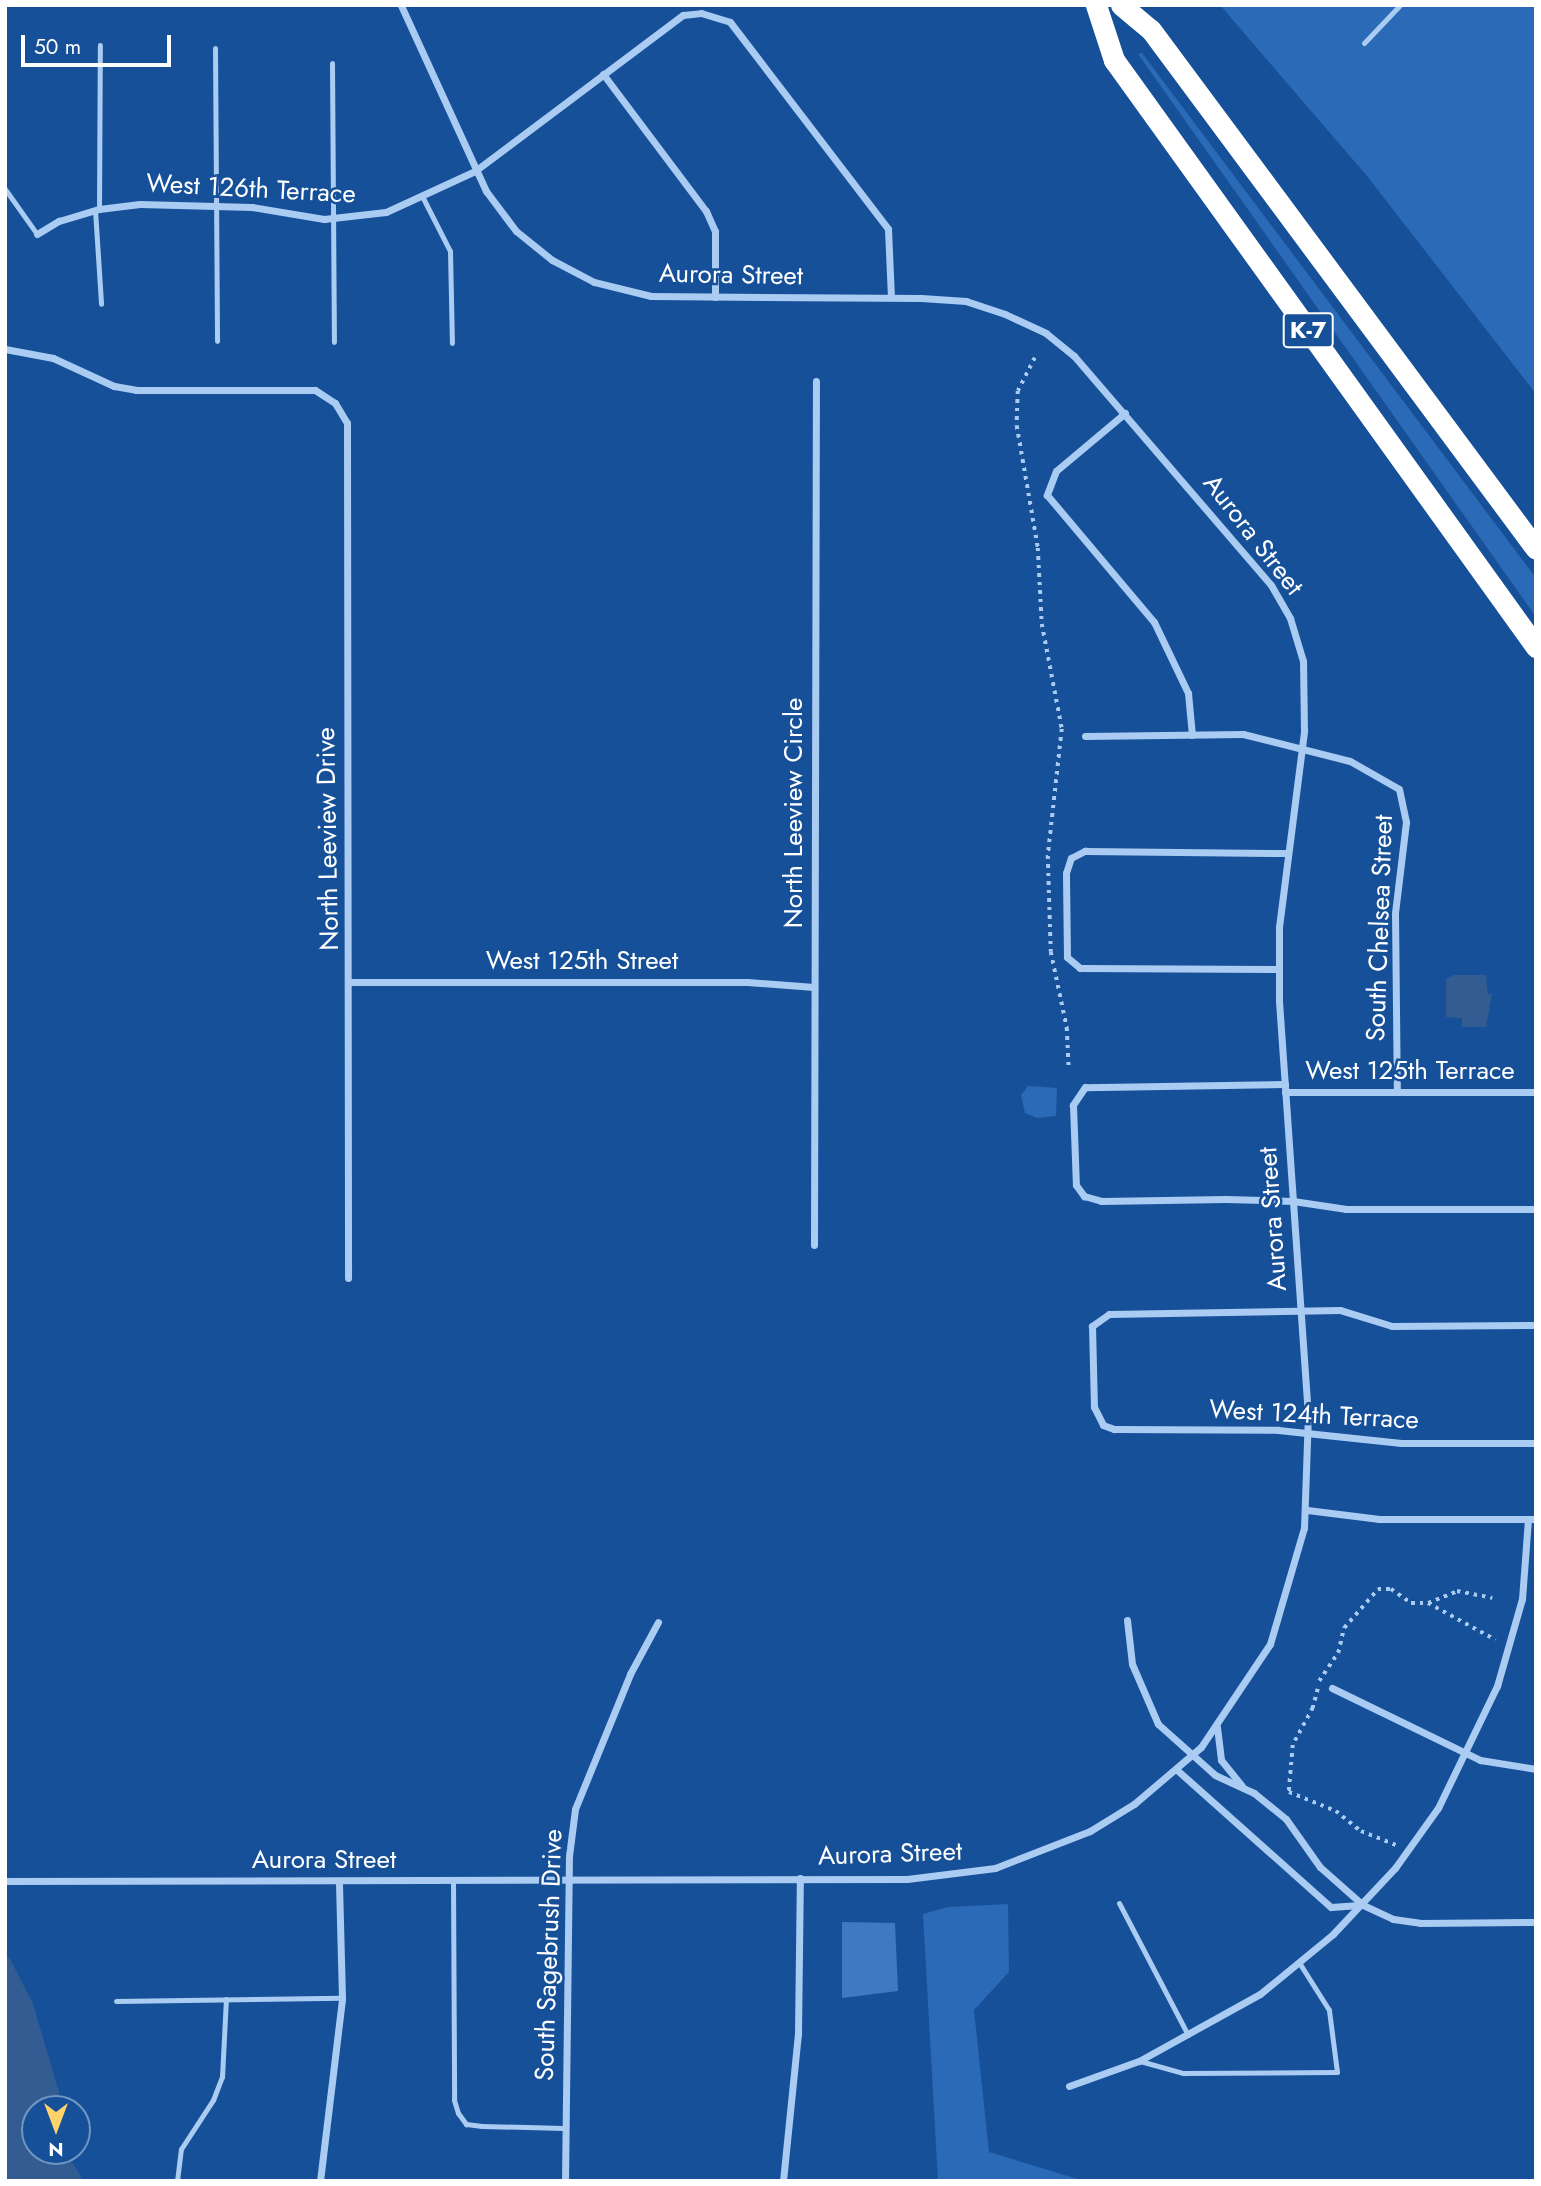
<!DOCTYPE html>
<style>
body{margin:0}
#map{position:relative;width:1541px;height:2186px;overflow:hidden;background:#165099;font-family:Jost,sans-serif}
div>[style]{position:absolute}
.green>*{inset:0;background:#2a6ab6}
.water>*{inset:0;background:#335d92}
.building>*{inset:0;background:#3f79c0}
.path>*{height:3.5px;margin-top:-1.75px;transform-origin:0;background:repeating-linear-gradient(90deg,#aacbf2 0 3.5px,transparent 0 8.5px)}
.lane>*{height:5px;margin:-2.5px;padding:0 2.5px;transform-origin:2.5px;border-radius:2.5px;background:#aacbf2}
.street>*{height:7px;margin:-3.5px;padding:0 3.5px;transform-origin:3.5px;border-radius:3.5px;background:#aacbf2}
.highway>*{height:21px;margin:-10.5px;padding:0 10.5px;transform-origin:10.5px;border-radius:10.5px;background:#fff}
span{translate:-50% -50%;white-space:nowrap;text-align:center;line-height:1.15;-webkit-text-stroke:5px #165099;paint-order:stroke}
.shield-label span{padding:2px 5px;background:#165099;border:2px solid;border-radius:5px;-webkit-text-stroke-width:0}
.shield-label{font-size:24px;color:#fff;font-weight:700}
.street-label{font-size:26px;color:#fff}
.frame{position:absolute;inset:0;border:7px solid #fff;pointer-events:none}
.north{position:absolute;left:21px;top:2095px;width:70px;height:70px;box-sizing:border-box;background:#165099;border:2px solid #7396c2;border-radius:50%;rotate:180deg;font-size:19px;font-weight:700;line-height:28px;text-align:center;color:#fff}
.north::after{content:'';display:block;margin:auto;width:24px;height:32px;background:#ffd36b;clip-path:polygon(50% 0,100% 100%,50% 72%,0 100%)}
.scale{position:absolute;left:21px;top:35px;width:150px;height:32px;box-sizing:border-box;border:4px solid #fff;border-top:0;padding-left:9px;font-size:21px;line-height:24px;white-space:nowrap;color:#fff;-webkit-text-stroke:5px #165099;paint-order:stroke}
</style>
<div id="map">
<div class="green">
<i style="clip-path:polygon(1220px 5px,1536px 5px,1536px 394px,1367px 176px)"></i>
<i style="clip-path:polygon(1142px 53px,1536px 578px,1536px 617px,1138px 54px)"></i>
<i style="clip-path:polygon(1028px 1086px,1057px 1088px,1056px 1116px,1037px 1118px,1025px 1113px,1021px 1095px)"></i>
<i style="clip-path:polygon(1008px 1904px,1009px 1972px,974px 2010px,989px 2152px,1084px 2181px,938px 2181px,923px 1914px,948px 1907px)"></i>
</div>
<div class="water">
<i style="clip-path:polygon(1454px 975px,1486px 975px,1488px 994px,1492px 994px,1486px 1027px,1462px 1027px,1462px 1018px,1446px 1017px,1446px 979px)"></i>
<i style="clip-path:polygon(5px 1957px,9px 1957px,33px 2004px,59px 2092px,59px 2109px,35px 2109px,35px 2151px,65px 2151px,84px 2181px,5px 2181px)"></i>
</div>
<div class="building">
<i style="clip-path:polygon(842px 1922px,895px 1923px,898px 1991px,842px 1998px)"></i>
</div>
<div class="path">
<i style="left:1035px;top:358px;width:37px;rotate:117deg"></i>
<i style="left:1018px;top:391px;width:35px;rotate:92deg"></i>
<i style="left:1017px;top:426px;width:124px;rotate:80.2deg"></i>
<i style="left:1038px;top:548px;width:76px;rotate:87deg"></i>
<i style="left:1042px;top:624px;width:107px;rotate:79.2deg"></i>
<i style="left:1062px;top:729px;width:128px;rotate:96.3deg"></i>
<i style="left:1048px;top:856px;width:96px;rotate:88.2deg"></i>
<i style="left:1051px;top:952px;width:78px;rotate:78.1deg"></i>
<i style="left:1067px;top:1028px;width:42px;rotate:87.3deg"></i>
<i style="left:1428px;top:1603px;width:77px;rotate:28.6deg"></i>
<i style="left:1319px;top:1681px;width:34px;rotate:-56deg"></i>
<i style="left:1338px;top:1653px;width:26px;rotate:-77deg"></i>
<i style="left:1344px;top:1628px;width:52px;rotate:-48.9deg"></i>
<i style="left:1378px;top:1589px;width:13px"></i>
<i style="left:1391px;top:1589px;width:24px;rotate:35deg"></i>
<i style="left:1411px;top:1603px;width:17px"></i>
<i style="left:1428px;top:1603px;width:31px;rotate:-22deg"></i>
<i style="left:1457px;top:1591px;width:36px;rotate:11deg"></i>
<i style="left:1318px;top:1689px;width:20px;rotate:105deg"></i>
<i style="left:1313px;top:1708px;width:42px;rotate:118.4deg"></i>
<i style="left:1293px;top:1745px;width:47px;rotate:94.9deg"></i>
<i style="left:1289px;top:1792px;width:51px;rotate:22deg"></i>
<i style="left:1336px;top:1811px;width:32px;rotate:39deg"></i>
<i style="left:1361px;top:1831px;width:38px;rotate:22deg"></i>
</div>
<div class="lane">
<i style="left:1364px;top:43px;width:52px;rotate:-46.5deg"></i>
<i style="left:215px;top:48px;width:293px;rotate:89.6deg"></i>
<i style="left:332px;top:63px;width:279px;rotate:89.6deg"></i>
<i style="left:5px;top:189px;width:55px;rotate:54.6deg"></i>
<i style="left:423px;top:198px;width:59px;rotate:63deg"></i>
<i style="left:450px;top:251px;width:92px;rotate:88.8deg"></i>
<i style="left:99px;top:209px;width:164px;rotate:-89.7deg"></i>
<i style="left:95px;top:210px;width:94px;rotate:86.3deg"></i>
<i style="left:453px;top:1880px;width:220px;rotate:89.7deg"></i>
<i style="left:454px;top:2100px;width:14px;rotate:73deg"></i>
<i style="left:458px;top:2113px;width:14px;rotate:54deg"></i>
<i style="left:466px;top:2124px;width:16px;rotate:7deg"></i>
<i style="left:482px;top:2126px;width:81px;rotate:1.4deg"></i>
<i style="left:1119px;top:1903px;width:149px;rotate:62.4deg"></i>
<i style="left:116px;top:2001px;width:226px;rotate:-0.8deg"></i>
<i style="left:1140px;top:2061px;width:45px;rotate:15.6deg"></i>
<i style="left:1183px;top:2073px;width:154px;rotate:-0.4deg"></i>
<i style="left:1337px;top:2072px;width:63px;rotate:-97.4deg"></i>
<i style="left:1329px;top:2010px;width:54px;rotate:-122.2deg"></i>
<i style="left:177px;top:2181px;width:32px;rotate:-83deg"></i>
<i style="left:181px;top:2149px;width:59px;rotate:-56.9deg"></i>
<i style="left:213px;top:2100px;width:25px;rotate:-69deg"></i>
<i style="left:222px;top:2077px;width:78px;rotate:-87.1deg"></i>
</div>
<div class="street">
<i style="left:603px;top:74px;width:171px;rotate:53.1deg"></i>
<i style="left:706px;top:211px;width:22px;rotate:66deg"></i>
<i style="left:715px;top:231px;width:66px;rotate:90deg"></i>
<i style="left:37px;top:234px;width:26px;rotate:-31deg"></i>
<i style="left:59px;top:221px;width:42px;rotate:-16.7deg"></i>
<i style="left:99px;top:209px;width:41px;rotate:-7deg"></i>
<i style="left:140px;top:204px;width:112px;rotate:1.5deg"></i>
<i style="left:252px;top:207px;width:73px;rotate:9.5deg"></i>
<i style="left:324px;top:219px;width:62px;rotate:-6.4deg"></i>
<i style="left:386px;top:212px;width:98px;rotate:-24.7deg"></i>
<i style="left:475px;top:171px;width:260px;rotate:-36.9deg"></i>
<i style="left:683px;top:15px;width:18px;rotate:-6deg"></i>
<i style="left:701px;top:13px;width:30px;rotate:17deg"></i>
<i style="left:730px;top:22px;width:260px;rotate:52.6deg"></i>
<i style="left:888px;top:229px;width:68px;rotate:87.5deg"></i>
<i style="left:5px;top:349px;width:49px;rotate:10.6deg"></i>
<i style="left:53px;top:358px;width:67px;rotate:24.7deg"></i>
<i style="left:114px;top:386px;width:22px;rotate:10deg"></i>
<i style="left:136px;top:390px;width:179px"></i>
<i style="left:315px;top:390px;width:24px;rotate:33deg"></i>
<i style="left:335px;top:403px;width:23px;rotate:59deg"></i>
<i style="left:347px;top:423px;width:855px;rotate:89.93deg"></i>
<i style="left:1125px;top:413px;width:90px;rotate:140deg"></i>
<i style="left:1056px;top:471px;width:26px;rotate:111deg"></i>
<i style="left:1047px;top:495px;width:166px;rotate:49.9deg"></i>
<i style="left:1154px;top:622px;width:79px;rotate:64.4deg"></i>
<i style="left:1188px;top:693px;width:42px;rotate:84.6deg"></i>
<i style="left:1085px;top:736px;width:158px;rotate:-0.7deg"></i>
<i style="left:1243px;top:734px;width:110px;rotate:14.2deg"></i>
<i style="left:1350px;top:761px;width:56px;rotate:29.7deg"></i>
<i style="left:1399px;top:789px;width:34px;rotate:78deg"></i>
<i style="left:1406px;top:822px;width:92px;rotate:96.9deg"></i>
<i style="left:1395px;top:913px;width:179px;rotate:89.4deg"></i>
<i style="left:1279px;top:969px;width:199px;rotate:-179.7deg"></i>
<i style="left:1080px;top:968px;width:17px;rotate:-140deg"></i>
<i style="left:1067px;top:957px;width:84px;rotate:-90.7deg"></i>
<i style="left:1066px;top:873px;width:16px;rotate:-72deg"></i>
<i style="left:1071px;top:858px;width:16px;rotate:-27deg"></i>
<i style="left:1085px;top:851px;width:201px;rotate:0.6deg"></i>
<i style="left:351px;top:982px;width:396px"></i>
<i style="left:747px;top:982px;width:67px;rotate:4.3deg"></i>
<i style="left:1285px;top:1084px;width:200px;rotate:179.1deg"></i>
<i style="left:1085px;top:1087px;width:22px;rotate:124deg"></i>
<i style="left:1073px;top:1105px;width:80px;rotate:87.9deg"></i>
<i style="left:1076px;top:1185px;width:14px;rotate:54deg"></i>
<i style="left:1084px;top:1196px;width:18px;rotate:16deg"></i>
<i style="left:1101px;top:1201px;width:125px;rotate:-0.9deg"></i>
<i style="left:1226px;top:1199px;width:67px;rotate:1.7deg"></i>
<i style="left:1293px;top:1201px;width:54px;rotate:8.6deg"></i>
<i style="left:1346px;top:1209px;width:190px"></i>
<i style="left:1285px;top:1092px;width:251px"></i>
<i style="left:814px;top:1245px;width:864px;rotate:-89.87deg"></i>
<i style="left:1536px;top:1325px;width:144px;rotate:179.6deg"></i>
<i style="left:1392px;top:1326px;width:54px;rotate:-162.9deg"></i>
<i style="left:1340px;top:1310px;width:231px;rotate:179deg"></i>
<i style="left:1109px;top:1314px;width:21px;rotate:145deg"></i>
<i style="left:1092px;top:1326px;width:81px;rotate:88.6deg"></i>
<i style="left:1094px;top:1407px;width:20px;rotate:63deg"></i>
<i style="left:1103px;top:1425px;width:12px;rotate:20deg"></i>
<i style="left:1114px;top:1429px;width:164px;rotate:0.3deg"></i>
<i style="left:1278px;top:1430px;width:124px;rotate:6deg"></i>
<i style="left:1401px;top:1443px;width:135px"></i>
<i style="left:1307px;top:1510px;width:73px;rotate:7.1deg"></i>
<i style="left:1379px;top:1519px;width:157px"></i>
<i style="left:1127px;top:1620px;width:44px;rotate:83.5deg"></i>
<i style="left:1132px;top:1664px;width:65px;rotate:66.6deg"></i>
<i style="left:1158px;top:1724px;width:76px;rotate:41.8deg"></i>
<i style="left:1215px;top:1775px;width:43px;rotate:24.8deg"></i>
<i style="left:1254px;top:1793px;width:41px;rotate:39.1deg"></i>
<i style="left:1286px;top:1819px;width:59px;rotate:54.7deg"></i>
<i style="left:1320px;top:1867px;width:57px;rotate:41.5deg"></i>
<i style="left:1363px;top:1905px;width:33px;rotate:25deg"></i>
<i style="left:1393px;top:1919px;width:27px;rotate:8deg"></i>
<i style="left:1420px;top:1923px;width:116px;rotate:-0.5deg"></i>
<i style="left:1332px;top:1688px;width:165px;rotate:25.9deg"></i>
<i style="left:1480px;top:1760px;width:57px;rotate:9.1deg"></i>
<i style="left:1217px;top:1727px;width:33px;rotate:83deg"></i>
<i style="left:1221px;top:1760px;width:33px;rotate:51deg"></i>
<i style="left:1177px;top:1770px;width:206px;rotate:41.7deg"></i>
<i style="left:1331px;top:1907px;width:32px;rotate:-4deg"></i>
<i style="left:5px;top:1881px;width:902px;rotate:-0.13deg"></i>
<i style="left:907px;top:1879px;width:89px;rotate:-7.1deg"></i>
<i style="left:995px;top:1868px;width:102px;rotate:-21.3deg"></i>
<i style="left:1090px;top:1831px;width:52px;rotate:-31.5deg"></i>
<i style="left:1134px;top:1804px;width:88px;rotate:-40.4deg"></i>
<i style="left:1201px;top:1747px;width:124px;rotate:-56.2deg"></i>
<i style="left:1270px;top:1644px;width:121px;rotate:-73.7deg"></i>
<i style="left:1304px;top:1528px;width:112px;rotate:-88deg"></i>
<i style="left:1308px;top:1416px;width:416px;rotate:-94deg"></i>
<i style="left:1279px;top:1001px;width:74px;rotate:-90deg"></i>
<i style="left:1279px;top:927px;width:198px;rotate:-82.7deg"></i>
<i style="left:1304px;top:731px;width:70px;rotate:-90.8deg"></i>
<i style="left:1303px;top:661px;width:45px;rotate:-106.8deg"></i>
<i style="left:1290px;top:618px;width:38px;rotate:-120deg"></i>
<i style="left:1271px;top:585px;width:302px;rotate:-130.7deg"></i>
<i style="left:1074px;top:356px;width:36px;rotate:-141deg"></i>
<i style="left:1046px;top:333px;width:45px;rotate:-155.1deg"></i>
<i style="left:1005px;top:314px;width:41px;rotate:-161.6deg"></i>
<i style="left:966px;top:301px;width:45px;rotate:-176.2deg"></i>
<i style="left:921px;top:298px;width:270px;rotate:-179.6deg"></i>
<i style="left:651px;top:296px;width:59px;rotate:-166.2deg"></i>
<i style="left:594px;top:282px;width:47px;rotate:-152.4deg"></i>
<i style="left:552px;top:260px;width:46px;rotate:-141.1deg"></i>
<i style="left:516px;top:231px;width:50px;rotate:-126.9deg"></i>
<i style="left:486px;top:191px;width:205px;rotate:-114.6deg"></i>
<i style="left:1069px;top:2086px;width:74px;rotate:-19.7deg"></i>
<i style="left:1139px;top:2061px;width:138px;rotate:-29deg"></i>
<i style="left:1260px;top:1994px;width:94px;rotate:-39.4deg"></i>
<i style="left:1333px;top:1934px;width:91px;rotate:-46.8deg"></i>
<i style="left:1395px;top:1868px;width:74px;rotate:-54.4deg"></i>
<i style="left:1438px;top:1808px;width:136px;rotate:-64.2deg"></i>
<i style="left:1497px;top:1686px;width:91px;rotate:-74deg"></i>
<i style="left:1522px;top:1599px;width:80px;rotate:-85.7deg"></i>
<i style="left:320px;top:2181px;width:184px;rotate:-83.1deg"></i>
<i style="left:342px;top:1998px;width:117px;rotate:-91.5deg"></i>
<i style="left:565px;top:2181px;width:325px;rotate:-89.3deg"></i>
<i style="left:569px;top:1856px;width:47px;rotate:-82.7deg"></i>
<i style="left:575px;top:1809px;width:146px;rotate:-67.8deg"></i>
<i style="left:630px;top:1674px;width:59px;rotate:-61.7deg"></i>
<i style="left:783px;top:2181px;width:148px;rotate:-84.2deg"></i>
<i style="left:798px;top:2034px;width:156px;rotate:-89.3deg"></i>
</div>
<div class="highway">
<i style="left:1096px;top:5px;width:58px;rotate:71.9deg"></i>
<i style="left:1114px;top:60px;width:723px;rotate:54.29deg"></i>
<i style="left:1121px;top:5px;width:39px;rotate:40deg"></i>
<i style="left:1151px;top:30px;width:646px;rotate:53.43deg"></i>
</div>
<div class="shield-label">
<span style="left:1308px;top:330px">K-7</span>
</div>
<div class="street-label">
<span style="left:251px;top:189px;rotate:3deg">West 126th Terrace</span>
<span style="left:731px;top:275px;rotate:1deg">Aurora Street</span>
<span style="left:1253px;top:535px;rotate:52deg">Aurora Street</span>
<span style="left:794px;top:813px;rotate:-90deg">North Leeview Circle</span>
<span style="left:328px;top:839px;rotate:-91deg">North Leeview Drive</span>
<span style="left:1380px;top:928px;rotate:-88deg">South Chelsea Street</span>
<span style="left:582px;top:961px">West 125th Street</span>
<span style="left:1410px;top:1071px">West 125th Terrace</span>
<span style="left:1273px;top:1219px;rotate:-94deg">Aurora Street</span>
<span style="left:1314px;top:1415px;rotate:3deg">West 124th Terrace</span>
<span style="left:890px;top:1854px;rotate:-2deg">Aurora Street</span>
<span style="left:324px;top:1860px">Aurora Street</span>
<span style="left:549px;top:1955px;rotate:-88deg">South Sagebrush Drive</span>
</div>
<div class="frame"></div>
<div class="north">N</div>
<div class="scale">50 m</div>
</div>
